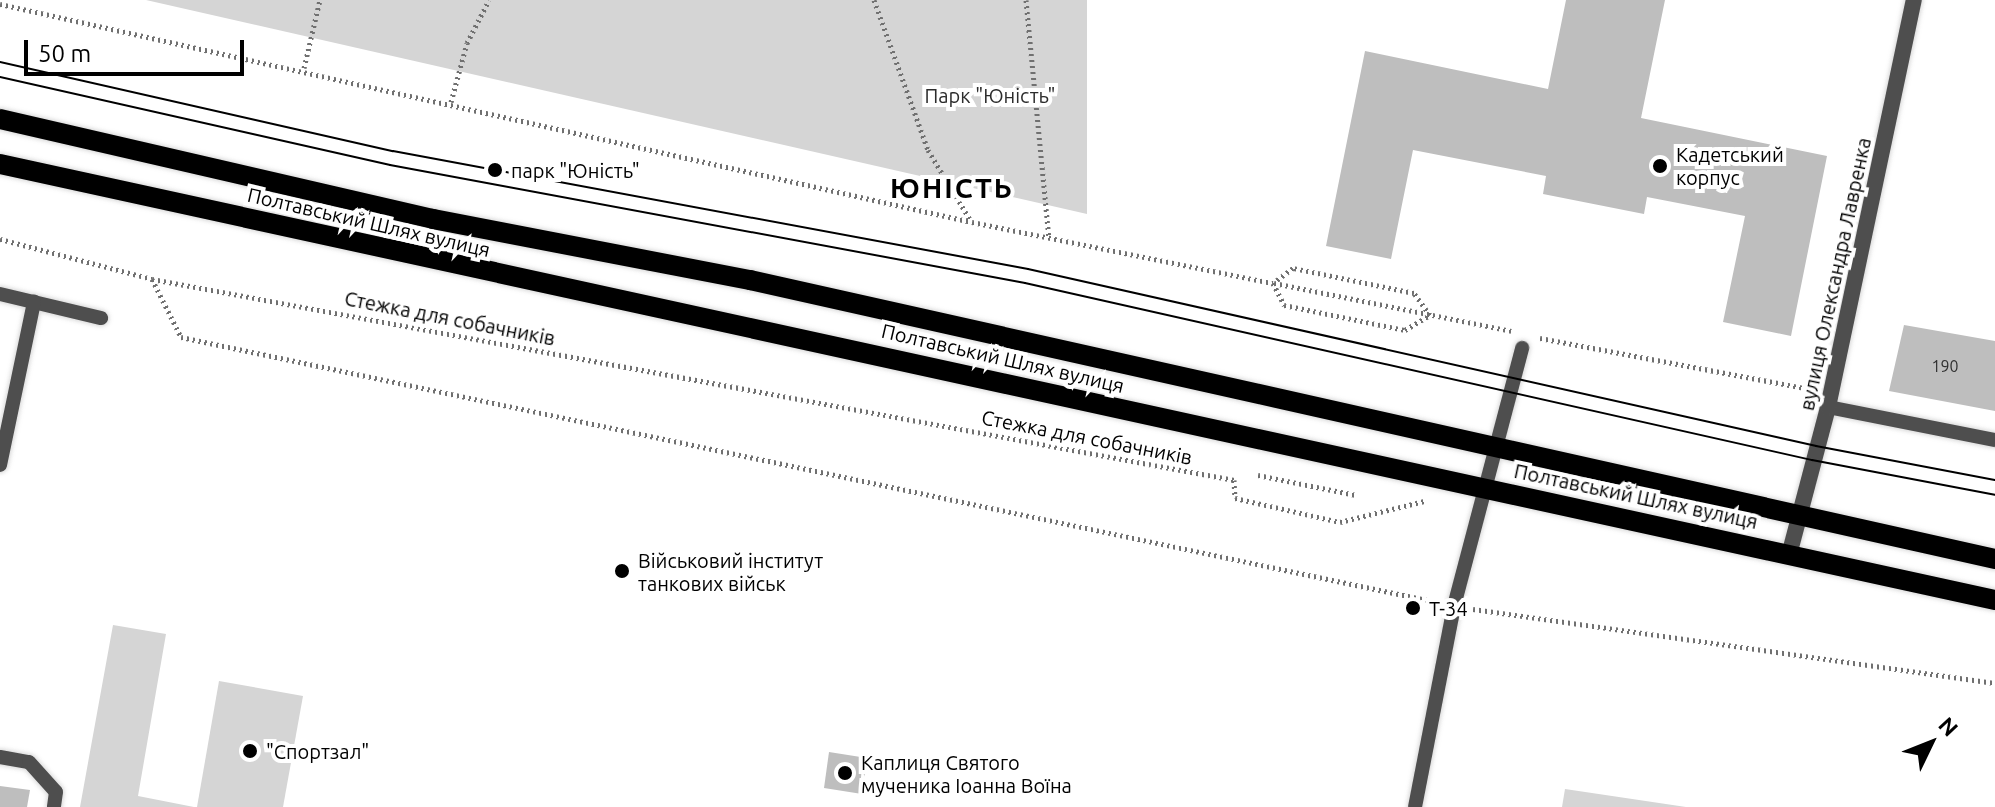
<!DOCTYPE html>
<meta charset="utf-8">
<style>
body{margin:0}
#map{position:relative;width:1995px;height:807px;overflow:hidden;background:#fff;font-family:Ubuntu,sans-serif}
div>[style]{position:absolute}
.green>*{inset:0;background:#d5d5d5}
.building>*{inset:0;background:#bebebe}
.path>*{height:5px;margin-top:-2.5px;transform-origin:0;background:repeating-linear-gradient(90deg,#707070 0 2px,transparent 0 6px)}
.roads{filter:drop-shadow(0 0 2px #dbdbdb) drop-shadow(0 0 2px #dbdbdb)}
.service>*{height:14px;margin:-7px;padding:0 7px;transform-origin:7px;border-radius:7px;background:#4e4e4e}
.minor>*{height:16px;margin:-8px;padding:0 8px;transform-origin:8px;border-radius:8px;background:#4e4e4e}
.primary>*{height:20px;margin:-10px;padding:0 10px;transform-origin:10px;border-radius:10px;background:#000}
.tram>*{height:2px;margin:-1px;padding:0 1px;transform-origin:1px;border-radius:1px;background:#000}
.dots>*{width:22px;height:22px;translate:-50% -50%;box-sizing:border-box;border:4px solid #fff;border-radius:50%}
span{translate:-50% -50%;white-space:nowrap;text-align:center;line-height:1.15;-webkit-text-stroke:8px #fff;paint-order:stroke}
.number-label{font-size:16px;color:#303030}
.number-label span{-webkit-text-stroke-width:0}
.park-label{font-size:20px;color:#2c2c2c}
.poi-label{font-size:20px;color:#000}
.left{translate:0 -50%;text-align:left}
.street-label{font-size:20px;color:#000}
.district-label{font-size:28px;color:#000;font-weight:700;letter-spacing:2px}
.north{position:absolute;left:1891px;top:703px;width:80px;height:80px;-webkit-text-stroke:6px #fff;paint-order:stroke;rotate:47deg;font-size:22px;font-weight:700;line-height:32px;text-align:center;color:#000}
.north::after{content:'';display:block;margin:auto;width:28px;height:36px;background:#000;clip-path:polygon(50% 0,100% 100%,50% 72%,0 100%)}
.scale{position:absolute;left:24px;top:40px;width:220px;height:36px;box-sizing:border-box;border:4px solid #000;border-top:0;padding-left:10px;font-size:24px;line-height:28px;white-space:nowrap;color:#000;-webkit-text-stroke:6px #fff;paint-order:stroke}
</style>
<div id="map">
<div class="green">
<i style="clip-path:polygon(146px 0,1087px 0,1087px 214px)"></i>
<i style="clip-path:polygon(113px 625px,166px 634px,138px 796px,194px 807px,80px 807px)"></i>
<i style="clip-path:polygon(219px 681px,303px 696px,283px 807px,197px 807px)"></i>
<i style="clip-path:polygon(1565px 789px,1686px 807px,1562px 807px)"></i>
</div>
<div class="building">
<i style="clip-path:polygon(1566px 0,1665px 0,1641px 118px,1827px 156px,1791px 336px,1723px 322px,1745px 216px,1647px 197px,1644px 214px,1543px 194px,1546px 176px,1413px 150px,1391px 259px,1326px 246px,1365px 51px,1548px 89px)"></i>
<i style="clip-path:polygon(1904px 325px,1995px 341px,1995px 411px,1889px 391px)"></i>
<i style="clip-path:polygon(829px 752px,867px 758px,862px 794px,824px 788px)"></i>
<i style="clip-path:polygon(0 786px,30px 790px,27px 807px,0 807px)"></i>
</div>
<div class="path">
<i style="left:874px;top:0;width:159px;rotate:70.2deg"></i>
<i style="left:928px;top:150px;width:83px;rotate:58.8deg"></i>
<i style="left:1026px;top:0;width:239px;rotate:84.5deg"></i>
<i style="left:0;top:4px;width:996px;rotate:12.64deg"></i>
<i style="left:972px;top:222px;width:307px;rotate:11.5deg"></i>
<i style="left:1273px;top:283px;width:25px;rotate:63deg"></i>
<i style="left:1284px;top:305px;width:124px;rotate:11.7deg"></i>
<i style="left:1405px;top:330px;width:29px;rotate:-31deg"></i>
<i style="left:1430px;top:315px;width:27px;rotate:-126deg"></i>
<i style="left:1414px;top:293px;width:124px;rotate:-168.3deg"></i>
<i style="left:1293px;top:268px;width:25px;rotate:143deg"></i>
<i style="left:304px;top:68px;width:70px;rotate:-76.8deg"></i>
<i style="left:451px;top:102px;width:61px;rotate:-74.8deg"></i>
<i style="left:467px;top:43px;width:48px;rotate:-62.9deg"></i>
<i style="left:0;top:239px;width:157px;rotate:14.7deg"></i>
<i style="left:152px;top:279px;width:65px;rotate:63.4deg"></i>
<i style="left:181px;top:337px;width:1283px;rotate:11.92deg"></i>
<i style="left:152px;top:279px;width:1101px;rotate:10.52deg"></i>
<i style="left:1234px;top:480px;width:18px;rotate:87deg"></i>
<i style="left:1235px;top:498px;width:108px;rotate:12.9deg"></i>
<i style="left:1340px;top:522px;width:87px;rotate:-14deg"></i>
<i style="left:1274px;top:283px;width:242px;rotate:11.4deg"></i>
<i style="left:1540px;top:338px;width:274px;rotate:10.7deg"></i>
<i style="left:1258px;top:475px;width:100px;rotate:11.5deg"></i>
<i style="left:1473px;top:609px;width:527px;rotate:8.07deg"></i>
</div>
<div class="roads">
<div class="service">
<i style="left:0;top:294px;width:104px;rotate:13.4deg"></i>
<i style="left:1828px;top:407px;width:170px;rotate:11.2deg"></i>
<i style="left:0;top:465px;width:167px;rotate:-78.2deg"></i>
<i style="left:0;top:757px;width:29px;rotate:10deg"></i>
<i style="left:29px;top:762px;width:40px;rotate:48deg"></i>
<i style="left:56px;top:792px;width:15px;rotate:98deg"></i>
<i style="left:1415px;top:807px;width:205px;rotate:-79deg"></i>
<i style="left:1454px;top:606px;width:267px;rotate:-75.2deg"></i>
</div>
<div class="minor">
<i style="left:1789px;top:555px;width:153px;rotate:-75.2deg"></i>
<i style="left:1828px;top:407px;width:416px;rotate:-78.1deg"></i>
</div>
<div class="primary">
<i style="left:0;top:119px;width:444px;rotate:13deg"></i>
<i style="left:433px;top:219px;width:323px;rotate:10.9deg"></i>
<i style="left:750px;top:280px;width:1276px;rotate:12.63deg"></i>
<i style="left:0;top:164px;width:2042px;rotate:12.33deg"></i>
</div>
</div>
<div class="tram">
<i style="left:0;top:62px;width:403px;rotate:12.8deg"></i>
<i style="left:393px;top:151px;width:646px;rotate:10.53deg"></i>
<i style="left:1028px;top:269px;width:808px;rotate:12.66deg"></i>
<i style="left:1816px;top:446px;width:182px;rotate:10.8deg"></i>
<i style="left:0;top:77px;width:400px;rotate:12.7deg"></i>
<i style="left:390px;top:165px;width:646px;rotate:10.53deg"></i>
<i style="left:1025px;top:283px;width:807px;rotate:12.68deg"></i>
<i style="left:1812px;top:460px;width:186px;rotate:10.8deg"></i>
</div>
<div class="dots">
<i style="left:1660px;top:166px;background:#000"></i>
<i style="left:495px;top:170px;background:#000"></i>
<i style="left:622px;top:571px;background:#000"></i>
<i style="left:1413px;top:608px;background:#000"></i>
<i style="left:250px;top:751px;background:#000"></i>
<i style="left:845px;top:773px;background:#000"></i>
</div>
<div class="number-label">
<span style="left:1945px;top:366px">190</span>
</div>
<div class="park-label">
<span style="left:990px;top:95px">Парк "Юність"</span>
</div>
<div class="poi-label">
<span class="left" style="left:1676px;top:166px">Кадетський<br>корпус</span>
<span class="left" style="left:511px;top:170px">парк "Юність"</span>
<span class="left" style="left:638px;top:572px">Військовий інститут<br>танкових військ</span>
<span class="left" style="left:1429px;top:608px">T-34</span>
<span class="left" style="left:266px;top:751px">"Спортзал"</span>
<span class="left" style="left:861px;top:774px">Каплиця Святого<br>мученика Іоанна Воїна</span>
</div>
<div class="street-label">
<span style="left:369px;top:222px;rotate:13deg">Полтавський Шлях вулиця</span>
<span style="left:1835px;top:274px;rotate:-78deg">вулиця Олександра Лавренка</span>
<span style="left:450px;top:318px;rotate:11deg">Стежка для собачників</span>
<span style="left:1003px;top:358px;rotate:13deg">Полтавський Шлях вулиця</span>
<span style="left:1087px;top:437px;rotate:11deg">Стежка для собачників</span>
<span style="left:1636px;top:496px;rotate:12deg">Полтавський Шлях вулиця</span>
</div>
<div class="district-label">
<span style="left:952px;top:188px">ЮНІСТЬ</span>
</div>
<div class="north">N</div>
<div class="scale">50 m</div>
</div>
